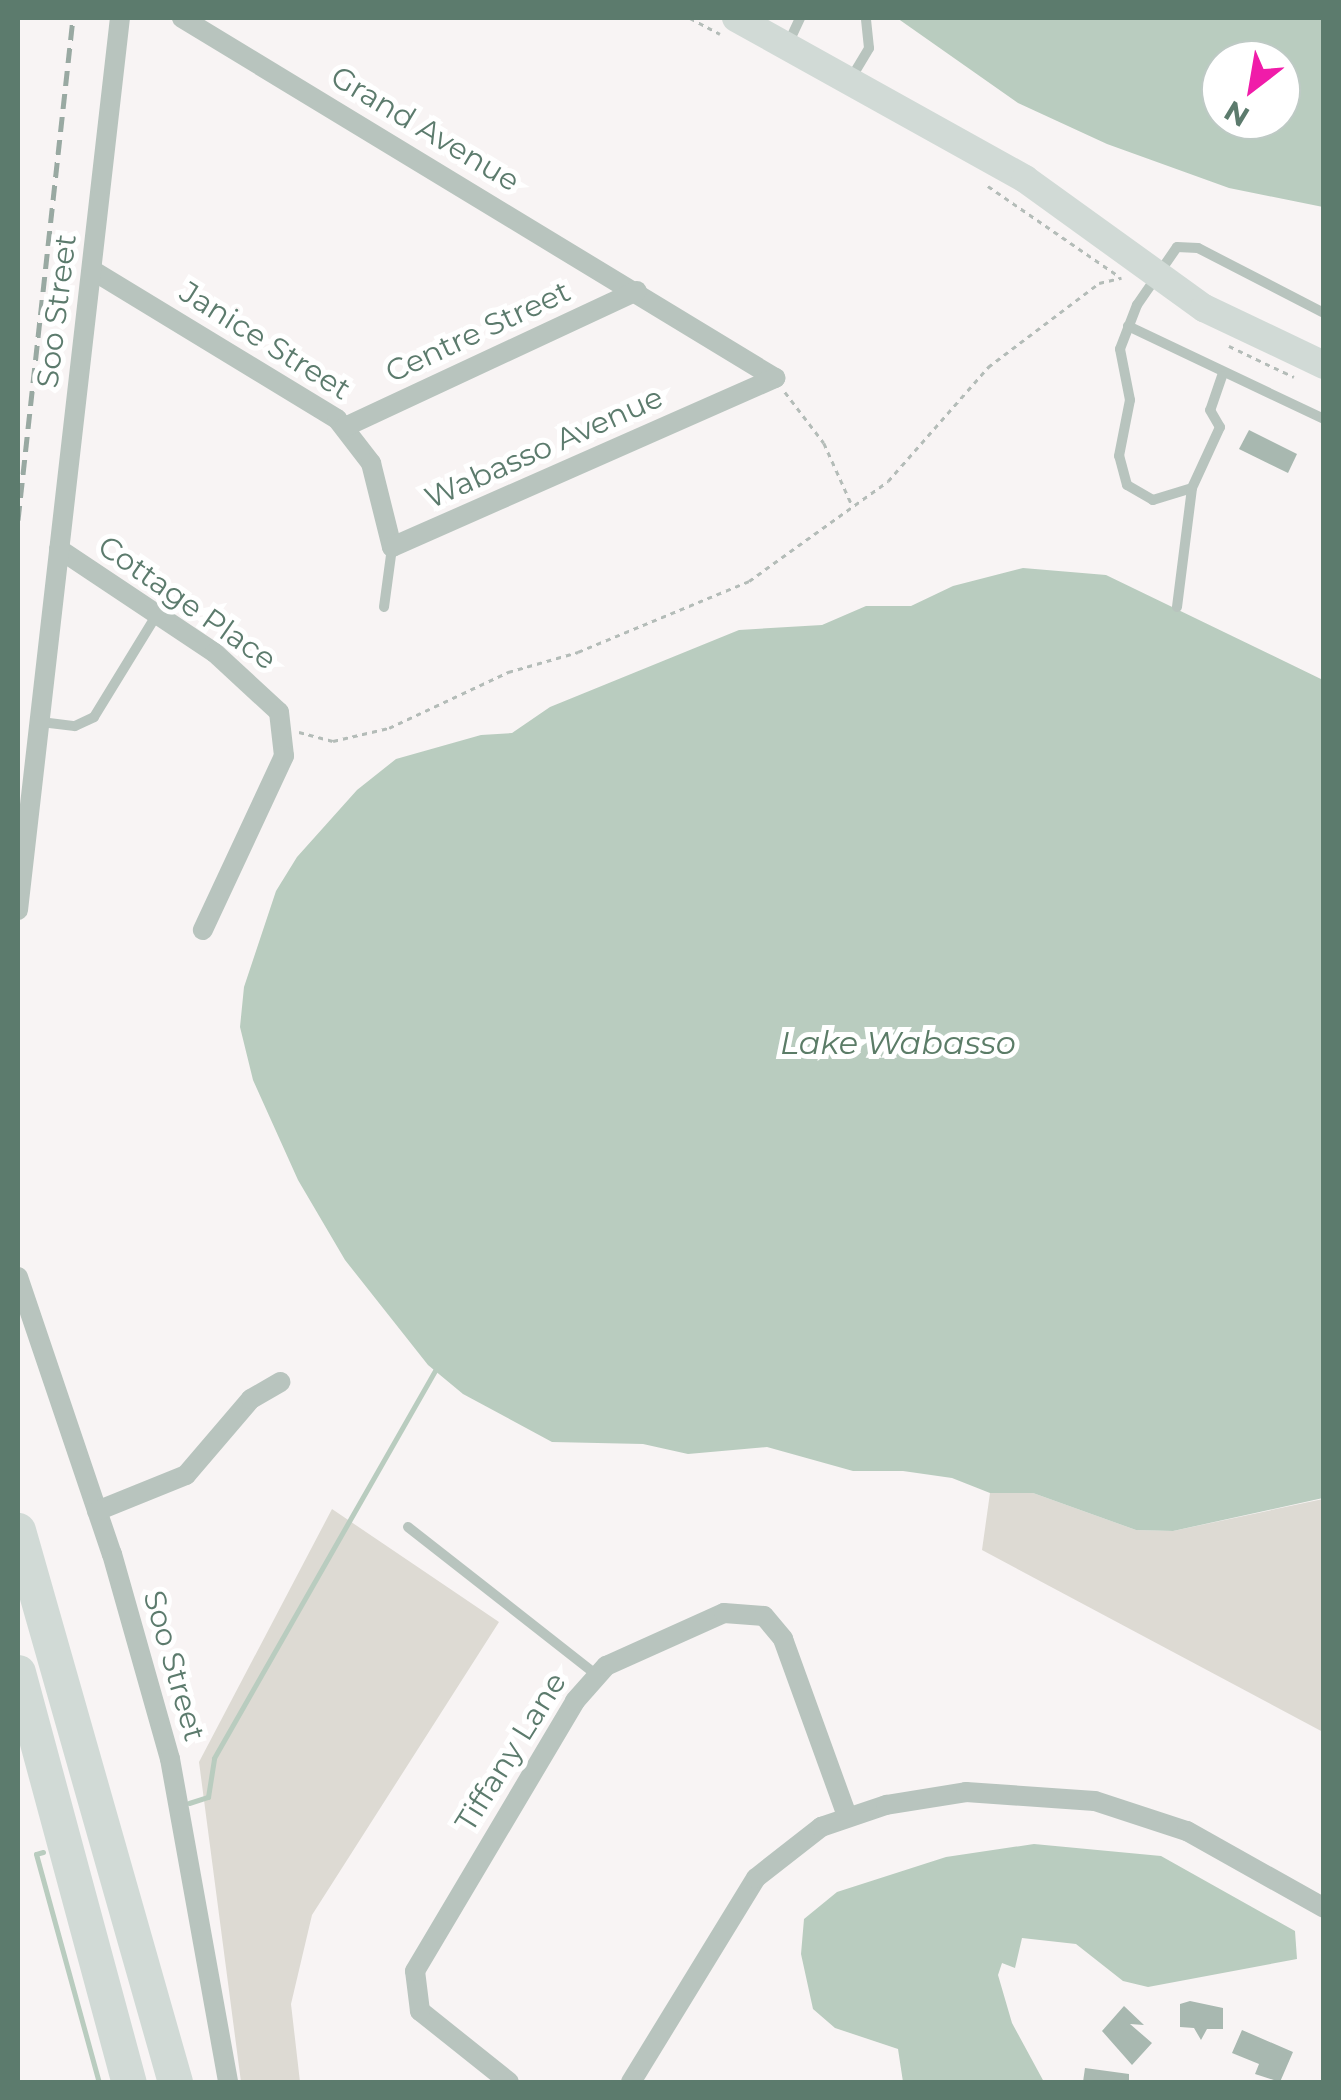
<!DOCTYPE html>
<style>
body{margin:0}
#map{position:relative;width:1341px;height:2100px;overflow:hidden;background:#f8f4f4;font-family:Montserrat,sans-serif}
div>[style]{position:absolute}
.green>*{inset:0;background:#dddad3}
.water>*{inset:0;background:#b9ccbf}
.stream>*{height:5px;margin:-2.5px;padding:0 2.5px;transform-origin:2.5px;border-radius:2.5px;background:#b9ccbf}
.building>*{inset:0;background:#a8b8b0}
.path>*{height:2.5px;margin-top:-1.25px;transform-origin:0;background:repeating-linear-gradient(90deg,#b4bcb8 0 5px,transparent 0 10px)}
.lane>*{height:10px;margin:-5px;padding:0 5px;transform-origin:5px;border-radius:5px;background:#b8c4be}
.street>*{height:20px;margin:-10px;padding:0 10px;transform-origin:10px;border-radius:10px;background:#b8c4be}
.secondary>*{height:28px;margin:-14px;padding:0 14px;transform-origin:14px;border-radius:14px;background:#d1dad6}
.highway>*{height:35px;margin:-17.5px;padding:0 17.5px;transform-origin:17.5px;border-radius:17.5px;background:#d1dad6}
.rail>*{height:5px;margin-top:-2.5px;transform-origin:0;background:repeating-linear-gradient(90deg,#99a9a2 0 15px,transparent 0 23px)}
span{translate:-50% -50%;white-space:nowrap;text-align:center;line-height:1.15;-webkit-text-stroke:10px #fff;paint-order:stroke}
.street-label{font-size:30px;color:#5c7b6d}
.water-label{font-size:32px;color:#5b7c67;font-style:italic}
.frame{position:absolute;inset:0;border:20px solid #5c7b6d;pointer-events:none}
.north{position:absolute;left:1201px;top:40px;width:100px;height:100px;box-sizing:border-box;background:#fff;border:2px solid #becac5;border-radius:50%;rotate:211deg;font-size:28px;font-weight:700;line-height:40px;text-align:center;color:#5c7b6d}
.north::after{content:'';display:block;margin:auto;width:35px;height:45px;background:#f01ca9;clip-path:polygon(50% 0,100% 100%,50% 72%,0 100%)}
</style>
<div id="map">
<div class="green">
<div style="clip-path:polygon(990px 1493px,1033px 1493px,1136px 1530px,1173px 1531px,1323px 1499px,1323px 1732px,982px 1550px)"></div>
<div style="clip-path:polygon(332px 1509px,499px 1622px,312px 1915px,291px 2004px,300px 2082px,241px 2082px,199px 1762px)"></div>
</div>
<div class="water">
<div style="clip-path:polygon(evenodd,897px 18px,1323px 18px,1323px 207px,1229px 188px,1107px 144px,1018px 103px,897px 18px,1221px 60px,1281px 60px,1281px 120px,1221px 120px,1221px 60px)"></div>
<div style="clip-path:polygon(1023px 568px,1106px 575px,1323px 680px,1323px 1498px,1173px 1531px,1136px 1530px,1033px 1493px,990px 1493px,952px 1478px,903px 1471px,853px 1471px,767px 1447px,688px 1454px,643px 1444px,552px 1442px,463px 1394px,428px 1365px,345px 1260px,298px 1180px,253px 1080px,240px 1027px,244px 987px,276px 891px,297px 857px,357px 790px,396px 759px,481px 735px,512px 733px,550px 707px,739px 630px,822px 625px,866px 606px,911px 606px,953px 586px)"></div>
<div style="clip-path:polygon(1034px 1844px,1161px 1856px,1295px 1931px,1297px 1959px,1148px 1987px,1123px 1981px,1076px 1944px,1022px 1938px,1015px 1968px,1002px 1963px,998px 1975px,1012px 2023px,1044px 2082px,903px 2082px,898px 2049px,835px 2028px,813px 2009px,801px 1954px,804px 1919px,837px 1892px,946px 1857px)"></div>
</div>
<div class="stream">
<div style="left:189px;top:1803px;width:20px;rotate:-18deg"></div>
<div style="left:208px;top:1797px;width:39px;rotate:-81deg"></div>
<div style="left:214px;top:1758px;width:451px;rotate:-60.3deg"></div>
<div style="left:43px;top:1852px;width:7px;rotate:164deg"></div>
<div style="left:36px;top:1854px;width:237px;rotate:74.6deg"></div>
</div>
<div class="building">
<div style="clip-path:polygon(1249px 430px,1297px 454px,1288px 473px,1239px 449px)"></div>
<div style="clip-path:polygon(1190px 2001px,1223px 2008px,1223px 2029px,1207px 2029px,1201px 2040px,1194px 2028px,1180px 2027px,1180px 2004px)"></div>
<div style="clip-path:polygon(1124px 2006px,1144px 2025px,1130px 2024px,1152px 2043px,1132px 2065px,1102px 2031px)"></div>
<div style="clip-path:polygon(1242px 2030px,1293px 2052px,1280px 2082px,1255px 2074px,1259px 2064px,1232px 2053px)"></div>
<div style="clip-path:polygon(1085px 2068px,1129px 2074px,1129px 2082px,1083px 2082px)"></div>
</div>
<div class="path">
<div style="left:690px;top:18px;width:34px;rotate:28deg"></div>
<div style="left:988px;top:186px;width:157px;rotate:34.6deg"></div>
<div style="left:1229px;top:346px;width:72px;rotate:25.5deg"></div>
<div style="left:785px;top:392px;width:64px;rotate:52.6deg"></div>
<div style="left:824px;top:443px;width:68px;rotate:65.7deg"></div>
<div style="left:299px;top:732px;width:35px;rotate:15deg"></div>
<div style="left:333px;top:741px;width:57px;rotate:-13.1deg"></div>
<div style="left:389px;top:728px;width:132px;rotate:-25.2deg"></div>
<div style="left:508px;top:672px;width:73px;rotate:-15.9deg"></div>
<div style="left:578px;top:652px;width:185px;rotate:-22.5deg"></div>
<div style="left:749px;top:581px;width:171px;rotate:-35.7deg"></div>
<div style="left:888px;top:481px;width:152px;rotate:-48.7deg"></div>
<div style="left:988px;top:367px;width:139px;rotate:-37.1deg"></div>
<div style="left:1099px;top:283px;width:23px;rotate:-13deg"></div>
</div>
<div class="lane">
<div style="left:788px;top:44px;width:29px;rotate:-65deg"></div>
<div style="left:850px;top:80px;width:37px;rotate:-59deg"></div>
<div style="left:869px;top:48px;width:30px;rotate:-96deg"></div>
<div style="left:1128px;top:326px;width:217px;rotate:25.4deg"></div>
<div style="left:1222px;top:376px;width:36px;rotate:109deg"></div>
<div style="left:1210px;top:410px;width:20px;rotate:60deg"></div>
<div style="left:1220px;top:427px;width:67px;rotate:114.7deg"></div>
<div style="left:1192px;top:488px;width:41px;rotate:162.9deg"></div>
<div style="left:1153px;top:500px;width:30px;rotate:-150deg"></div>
<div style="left:1127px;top:485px;width:30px;rotate:-105deg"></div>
<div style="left:1119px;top:456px;width:57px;rotate:-78.9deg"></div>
<div style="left:1130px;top:400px;width:52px;rotate:-101.1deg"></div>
<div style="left:1120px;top:349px;width:47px;rotate:-68.9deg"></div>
<div style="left:1137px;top:305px;width:70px;rotate:-55.4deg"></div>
<div style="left:1177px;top:247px;width:21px;rotate:3deg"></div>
<div style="left:1198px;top:248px;width:142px;rotate:27.3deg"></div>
<div style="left:384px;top:607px;width:60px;rotate:-82.3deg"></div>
<div style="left:1177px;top:607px;width:120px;rotate:-82.8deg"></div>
<div style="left:41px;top:722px;width:34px;rotate:7deg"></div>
<div style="left:75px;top:726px;width:21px;rotate:-25deg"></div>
<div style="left:94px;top:717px;width:121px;rotate:-58.5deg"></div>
<div style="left:408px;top:1527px;width:240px;rotate:38.1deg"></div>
</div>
<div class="street">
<div style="left:182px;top:18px;width:694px;rotate:31.26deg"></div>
<div style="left:92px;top:270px;width:287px;rotate:31.3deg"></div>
<div style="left:337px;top:419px;width:56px;rotate:52.3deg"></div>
<div style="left:371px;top:463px;width:87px;rotate:76deg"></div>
<div style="left:392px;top:547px;width:419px;rotate:-23.8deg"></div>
<div style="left:345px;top:427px;width:322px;rotate:-25deg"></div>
<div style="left:59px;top:549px;width:187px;rotate:33.7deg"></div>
<div style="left:215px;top:653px;width:87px;rotate:42.7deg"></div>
<div style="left:279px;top:712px;width:44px;rotate:83.5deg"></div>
<div style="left:284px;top:756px;width:192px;rotate:115deg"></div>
<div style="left:18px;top:910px;width:898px;rotate:-83.48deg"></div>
<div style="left:18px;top:1277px;width:293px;rotate:71.3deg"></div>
<div style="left:112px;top:1554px;width:213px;rotate:74.2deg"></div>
<div style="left:170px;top:1759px;width:328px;rotate:79.8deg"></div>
<div style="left:97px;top:1511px;width:96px;rotate:-22deg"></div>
<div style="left:186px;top:1475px;width:100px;rotate:-49.5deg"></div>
<div style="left:251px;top:1399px;width:34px;rotate:-30deg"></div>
<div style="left:509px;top:2082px;width:114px;rotate:-141.4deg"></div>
<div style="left:420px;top:2011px;width:40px;rotate:-97.1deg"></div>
<div style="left:415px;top:1971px;width:314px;rotate:-59.3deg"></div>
<div style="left:575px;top:1701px;width:47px;rotate:-48.5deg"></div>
<div style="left:606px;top:1666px;width:129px;rotate:-24.2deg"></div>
<div style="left:724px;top:1613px;width:40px;rotate:4.3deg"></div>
<div style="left:764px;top:1616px;width:30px;rotate:50deg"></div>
<div style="left:783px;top:1639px;width:188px;rotate:70.1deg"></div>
<div style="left:631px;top:2082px;width:239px;rotate:-58.5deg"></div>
<div style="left:756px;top:1878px;width:83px;rotate:-38.1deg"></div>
<div style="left:821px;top:1827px;width:69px;rotate:-18.7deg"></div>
<div style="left:886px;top:1805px;width:81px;rotate:-9.2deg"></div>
<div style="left:966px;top:1792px;width:129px;rotate:4deg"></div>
<div style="left:1095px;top:1801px;width:97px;rotate:18.1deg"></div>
<div style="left:1187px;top:1831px;width:157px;rotate:29.3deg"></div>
</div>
<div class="secondary">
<div style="left:736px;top:18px;width:331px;rotate:29.1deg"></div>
<div style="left:1025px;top:179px;width:221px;rotate:35.8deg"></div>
<div style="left:1204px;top:308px;width:133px;rotate:25.4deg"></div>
</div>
<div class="highway">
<div style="left:18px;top:1530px;width:574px;rotate:74.12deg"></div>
<div style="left:18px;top:1672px;width:425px;rotate:74.9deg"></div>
</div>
<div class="rail">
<div style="left:18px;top:520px;width:505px;rotate:-83.75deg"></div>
</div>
<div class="street-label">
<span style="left:425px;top:129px;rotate:31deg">Grand Avenue</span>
<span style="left:57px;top:311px;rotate:-83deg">Soo Street</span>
<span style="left:478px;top:332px;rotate:-25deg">Centre Street</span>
<span style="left:265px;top:341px;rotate:32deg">Janice Street</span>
<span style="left:544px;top:448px;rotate:-24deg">Wabasso Avenue</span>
<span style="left:187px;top:603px;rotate:35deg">Cottage Place</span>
<span style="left:174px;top:1666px;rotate:74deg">Soo Street</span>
<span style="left:511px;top:1752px;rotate:-58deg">Tiffany Lane</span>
</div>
<div class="water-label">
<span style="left:898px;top:1043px">Lake Wabasso</span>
</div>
<div class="frame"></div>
<div class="north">N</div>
</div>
